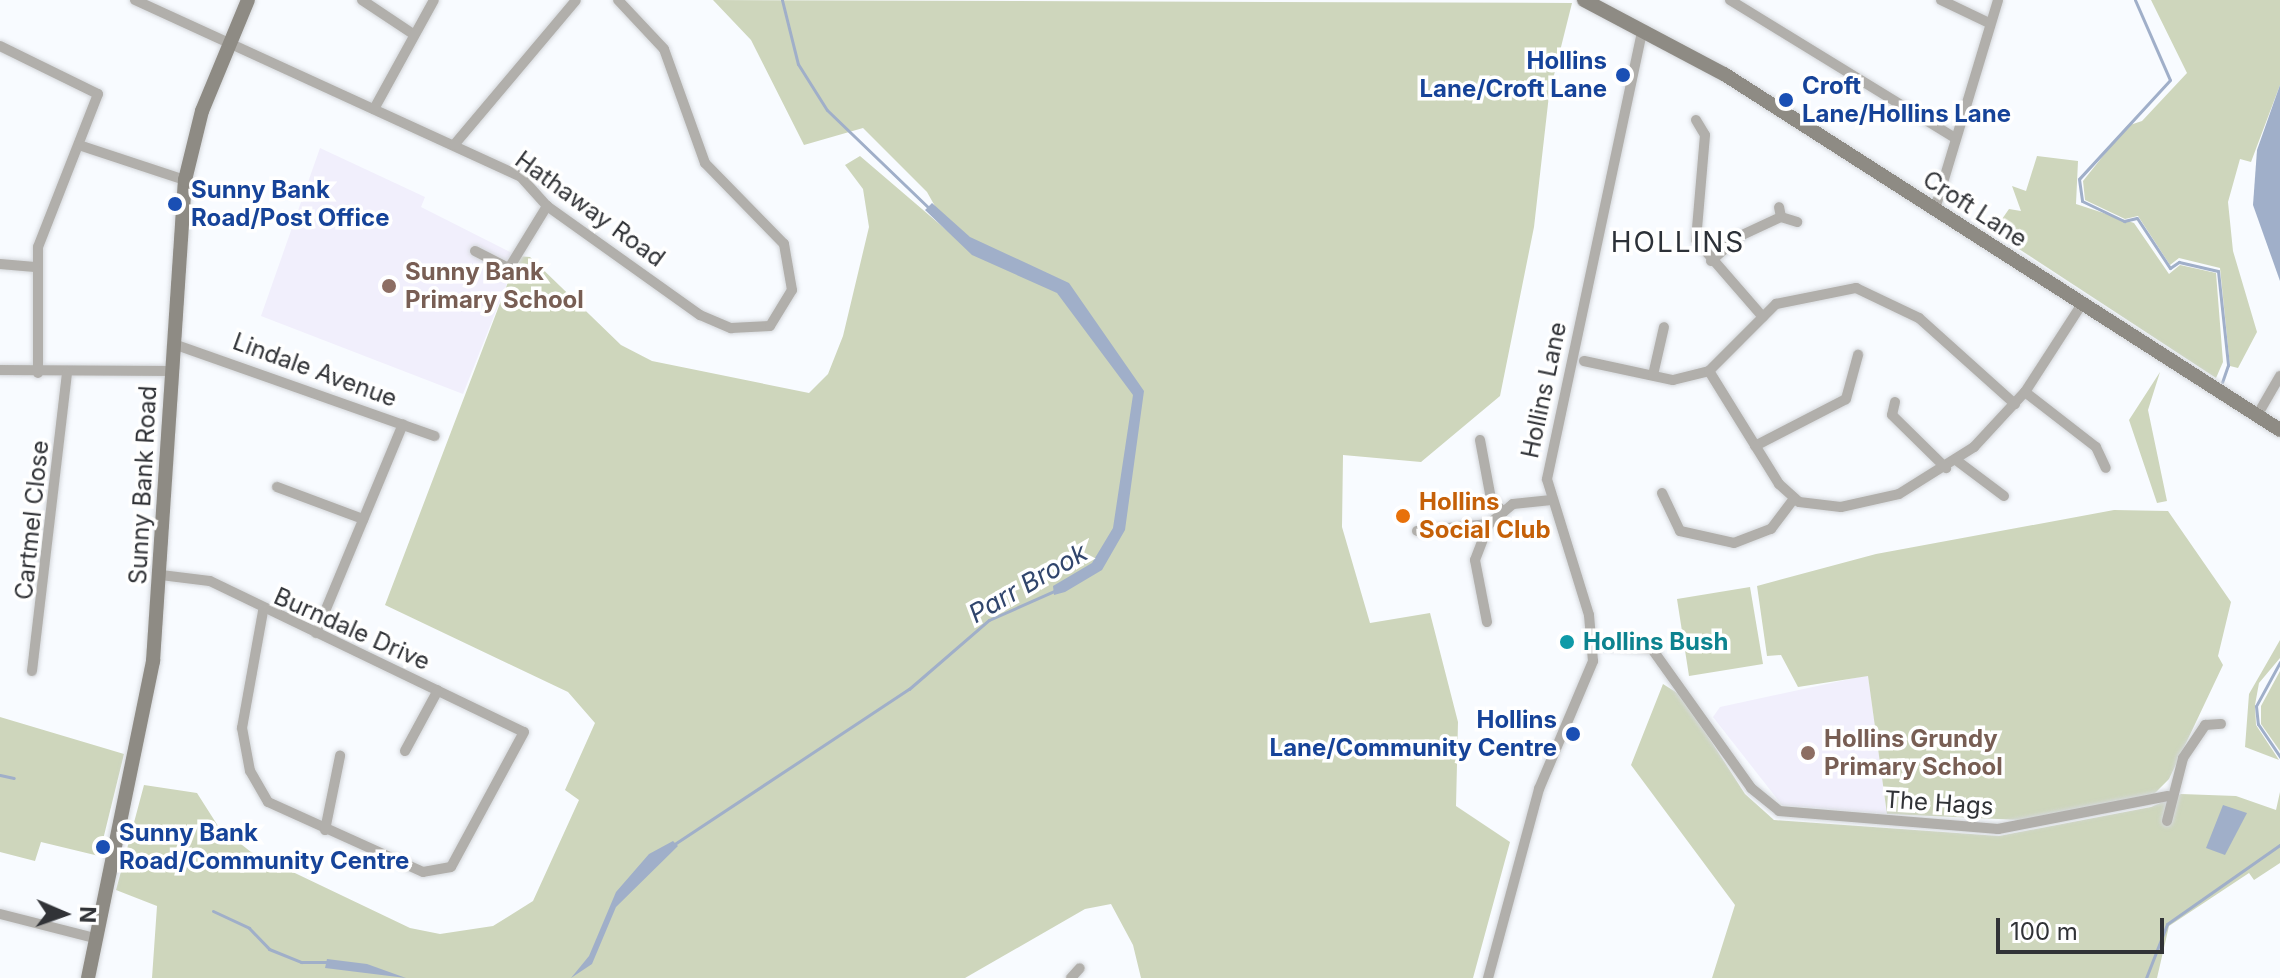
<!DOCTYPE html>
<style>
body{margin:0}
#map{position:relative;width:2280px;height:978px;overflow:hidden;background:#f8fbff;font-family:Inter,sans-serif}
div>[style]{position:absolute}
.education>*{inset:0;background:#f1effc}
.green>*{inset:0;background:#ced6bc}
.water>*{inset:0;background:#a0afc9}
.stream>*{height:3px;margin:-1.5px;padding:0 1.5px;transform-origin:1.5px;border-radius:1.5px;background:#a0afc9}
.roads{filter:drop-shadow(0 0 2px #d4d7db) drop-shadow(0 0 2px #d4d7db)}
.street>*{height:10px;margin:-5px;padding:0 5px;transform-origin:5px;border-radius:5px;background:#b1afab}
.secondary>*{height:14px;margin:-7px;padding:0 7px;transform-origin:7px;border-radius:7px;background:#8e8b84}
.dots>*{width:22px;height:22px;translate:-50% -50%;box-sizing:border-box;border:4px solid #fff;border-radius:50%}
span{translate:-50% -50%;white-space:nowrap;text-align:center;line-height:1.15;-webkit-text-stroke:7px #fff;paint-order:stroke}
.transit-label{font-size:24px;color:#164399;font-weight:700}
.right{translate:-100% -50%;text-align:right}
.left{translate:0 -50%;text-align:left}
.street-label{font-size:24px;color:#313337}
.education-label{font-size:24px;color:#785e54;font-weight:700}
.food-label{font-size:24px;color:#c56008;font-weight:700}
.culture-label{font-size:24px;color:#0d838f;font-weight:700}
.water-label{font-size:26px;color:#30456c;font-style:italic}
.quarter-label{font-size:28px;color:#2c3138;letter-spacing:2px}
.north{position:absolute;left:24px;top:874px;width:80px;height:80px;-webkit-text-stroke:6px #fff;paint-order:stroke;rotate:92deg;font-size:22px;font-weight:700;line-height:32px;text-align:center;color:#313337}
.north::after{content:'';display:block;margin:auto;width:28px;height:36px;background:#313337;clip-path:polygon(50% 0,100% 100%,50% 72%,0 100%)}
.scale{position:absolute;left:1996px;top:918px;width:168px;height:36px;box-sizing:border-box;border:4px solid #313337;border-top:0;padding-left:10px;font-size:24px;line-height:28px;white-space:nowrap;color:#313337;-webkit-text-stroke:6px #fff;paint-order:stroke}
</style>
<div id="map">
<div class="education">
<div style="clip-path:polygon(320px 148px,425px 197px,421px 207px,518px 256px,463px 394px,261px 316px)"></div>
<div style="clip-path:polygon(1868px 675px,1887px 814px,1782px 805px,1713px 717px,1720px 707px)"></div>
</div>
<div class="green">
<div style="clip-path:polygon(713px 0,1572px 3px,1549px 95px,1534px 227px,1500px 396px,1421px 462px,1343px 455px,1342px 527px,1370px 623px,1430px 613px,1458px 722px,1456px 806px,1510px 842px,1473px 978px,1141px 978px,1133px 945px,1111px 904px,1085px 909px,965px 978px,152px 978px,157px 906px,116px 890px,144px 785px,197px 793px,218px 826px,251px 852px,410px 928px,440px 934px,493px 926px,533px 901px,579px 800px,565px 790px,595px 723px,568px 692px,385px 605px,518px 256px,530px 257px,621px 345px,652px 361px,809px 393px,828px 374px,843px 336px,869px 227px,863px 189px,845px 165px,860px 156px,950px 233px,927px 192px,863px 128px,804px 145px,751px 40px)"></div>
<div style="clip-path:polygon(2151px 0,2280px 0,2280px 85px,2251px 162px,2240px 159px,2228px 202px,2233px 251px,2257px 332px,2238px 368px,2230px 366px,2220px 268px,2179px 258px,2170px 265px,2138px 216px,2125px 219px,2085px 200px,2083px 181px,2127px 126px,2142px 121px,2187px 73px)"></div>
<div style="clip-path:polygon(2037px 156px,2078px 161px,2076px 204px,2134px 223px,2169px 274px,2180px 265px,2216px 273px,2223px 362px,2216px 378px,1993px 232px,2009px 209px,2021px 211px,2012px 186px,2026px 191px)"></div>
<div style="clip-path:polygon(2160px 372px,2148px 410px,2167px 501px,2157px 503px,2129px 420px)"></div>
<div style="clip-path:polygon(2114px 510px,2168px 511px,2231px 602px,2218px 656px,2223px 665px,2169px 779px,2154px 794px,2020px 820px,1887px 814px,1868px 676px,1798px 687px,1781px 655px,1767px 656px,1757px 586px,1876px 554px)"></div>
<div style="clip-path:polygon(1750px 587px,1763px 664px,1689px 676px,1677px 599px)"></div>
<div style="clip-path:polygon(2280px 640px,2280px 658px,2259px 683px,2255px 705px,2256px 725px,2279px 760px,2245px 747px,2249px 694px)"></div>
<div style="clip-path:polygon(2280px 671px,2280px 751px,2261px 724px,2261px 706px)"></div>
<div style="clip-path:polygon(1663px 684px,1682px 696px,1745px 794px,1774px 820px,1999px 836px,2151px 807px,2181px 794px,2236px 796px,2276px 810px,2280px 792px,2280px 863px,2254px 880px,2249px 873px,2169px 926px,2157px 978px,1712px 978px,1735px 905px,1631px 765px)"></div>
<div style="clip-path:polygon(0 717px,124px 754px,99px 856px,41px 842px,35px 861px,0 852px)"></div>
</div>
<div class="water">
<div style="clip-path:polygon(2280px 85px,2280px 281px,2253px 205px,2257px 150px)"></div>
<div style="clip-path:polygon(932px 203px,970px 237px,1069px 283px,1144px 391px,1125px 530px,1102px 570px,1065px 592px,1054px 595px,1053px 586px,1092px 563px,1113px 528px,1133px 395px,1057px 293px,972px 255px,925px 210px)"></div>
<div style="clip-path:polygon(2223px 805px,2247px 813px,2225px 855px,2206px 848px)"></div>
<div style="clip-path:polygon(673px 841px,678px 846px,616px 907px,592px 964px,571px 978px,589px 956px,616px 892px,649px 854px)"></div>
<div style="clip-path:polygon(327px 959px,367px 964px,406px 978px,325px 968px)"></div>
</div>
<div class="stream">
<div style="left:782px;top:0;width:66px;rotate:76deg"></div>
<div style="left:798px;top:64px;width:54px;rotate:57.8deg"></div>
<div style="left:827px;top:110px;width:141px;rotate:43.9deg"></div>
<div style="left:2135px;top:0;width:87px;rotate:66.4deg"></div>
<div style="left:2170px;top:80px;width:134px;rotate:132.6deg"></div>
<div style="left:2079px;top:179px;width:22px;rotate:82deg"></div>
<div style="left:2082px;top:201px;width:47px;rotate:25.5deg"></div>
<div style="left:2124px;top:221px;width:13px;rotate:-13deg"></div>
<div style="left:2137px;top:218px;width:60px;rotate:56.6deg"></div>
<div style="left:2170px;top:268px;width:11px;rotate:-34deg"></div>
<div style="left:2179px;top:262px;width:40px;rotate:13deg"></div>
<div style="left:2218px;top:271px;width:95px;rotate:83.9deg"></div>
<div style="left:2228px;top:365px;width:18px;rotate:109deg"></div>
<div style="left:2280px;top:662px;width:50px;rotate:118.6deg"></div>
<div style="left:2256px;top:706px;width:18px;rotate:84deg"></div>
<div style="left:2258px;top:724px;width:40px;rotate:56deg"></div>
<div style="left:0;top:775px;width:14px;rotate:12deg"></div>
<div style="left:673px;top:845px;width:283px;rotate:-33.5deg"></div>
<div style="left:909px;top:689px;width:106px;rotate:-40.8deg"></div>
<div style="left:989px;top:620px;width:71px;rotate:-24deg"></div>
<div style="left:213px;top:911px;width:40px;rotate:25deg"></div>
<div style="left:249px;top:928px;width:29px;rotate:46deg"></div>
<div style="left:269px;top:949px;width:35px;rotate:22deg"></div>
<div style="left:301px;top:962px;width:29px"></div>
<div style="left:2146px;top:978px;width:58px;rotate:-68.7deg"></div>
<div style="left:2167px;top:924px;width:138px;rotate:-35deg"></div>
</div>
<div class="roads">
<div class="street">
<div style="left:135px;top:0;width:423px;rotate:24.6deg"></div>
<div style="left:520px;top:176px;width:40px;rotate:48deg"></div>
<div style="left:547px;top:206px;width:188px;rotate:35.5deg"></div>
<div style="left:700px;top:315px;width:34px;rotate:23deg"></div>
<div style="left:731px;top:328px;width:39px;rotate:-3deg"></div>
<div style="left:770px;top:326px;width:42px;rotate:-58.6deg"></div>
<div style="left:792px;top:290px;width:47px;rotate:-99.9deg"></div>
<div style="left:784px;top:244px;width:113px;rotate:-134.3deg"></div>
<div style="left:705px;top:163px;width:121px;rotate:-109.8deg"></div>
<div style="left:664px;top:49px;width:67px;rotate:-133.2deg"></div>
<div style="left:362px;top:0;width:58px;rotate:33.7deg"></div>
<div style="left:1730px;top:0;width:263px;rotate:31.5deg"></div>
<div style="left:1941px;top:0;width:51px;rotate:25.6deg"></div>
<div style="left:0;top:46px;width:109px;rotate:26.1deg"></div>
<div style="left:98px;top:94px;width:164px;rotate:111.4deg"></div>
<div style="left:38px;top:247px;width:126px;rotate:90deg"></div>
<div style="left:374px;top:109px;width:124px;rotate:-61.2deg"></div>
<div style="left:1696px;top:120px;width:17px;rotate:59deg"></div>
<div style="left:1705px;top:135px;width:105px;rotate:94.9deg"></div>
<div style="left:1696px;top:240px;width:102px;rotate:49deg"></div>
<div style="left:79px;top:145px;width:112px;rotate:18.3deg"></div>
<div style="left:454px;top:145px;width:189px;rotate:-49.9deg"></div>
<div style="left:1935px;top:209px;width:218px;rotate:-73.2deg"></div>
<div style="left:1781px;top:217px;width:17px;rotate:17deg"></div>
<div style="left:475px;top:251px;width:38px;rotate:27deg"></div>
<div style="left:509px;top:268px;width:73px;rotate:-58.5deg"></div>
<div style="left:1711px;top:261px;width:38px;rotate:-41deg"></div>
<div style="left:1740px;top:236px;width:45px;rotate:-24.9deg"></div>
<div style="left:1781px;top:217px;width:10px;rotate:-101deg"></div>
<div style="left:0;top:264px;width:35px;rotate:5deg"></div>
<div style="left:179px;top:346px;width:271px;rotate:19.4deg"></div>
<div style="left:1584px;top:361px;width:91px;rotate:12.1deg"></div>
<div style="left:1673px;top:380px;width:37px;rotate:-14deg"></div>
<div style="left:1709px;top:371px;width:133px;rotate:58.2deg"></div>
<div style="left:1779px;top:484px;width:27px;rotate:42deg"></div>
<div style="left:1799px;top:502px;width:42px;rotate:6.8deg"></div>
<div style="left:1841px;top:507px;width:59px;rotate:-12.6deg"></div>
<div style="left:1899px;top:494px;width:89px;rotate:-32.1deg"></div>
<div style="left:1974px;top:447px;width:75px;rotate:-47.2deg"></div>
<div style="left:2025px;top:392px;width:105px;rotate:-57.1deg"></div>
<div style="left:0;top:370px;width:171px;rotate:0.3deg"></div>
<div style="left:1709px;top:371px;width:95px;rotate:-45deg"></div>
<div style="left:1776px;top:304px;width:82px;rotate:-11.3deg"></div>
<div style="left:1856px;top:288px;width:70px;rotate:25.5deg"></div>
<div style="left:1919px;top:318px;width:129px;rotate:41.9deg"></div>
<div style="left:1653px;top:375px;width:49px;rotate:-77.1deg"></div>
<div style="left:2025px;top:392px;width:90px;rotate:37.8deg"></div>
<div style="left:2096px;top:447px;width:23px;rotate:65deg"></div>
<div style="left:1895px;top:402px;width:13px;rotate:103deg"></div>
<div style="left:1892px;top:415px;width:76px;rotate:44.5deg"></div>
<div style="left:2258px;top:414px;width:44px;rotate:-59.9deg"></div>
<div style="left:1480px;top:440px;width:60px;rotate:79.4deg"></div>
<div style="left:1491px;top:499px;width:18px;rotate:47deg"></div>
<div style="left:1755px;top:446px;width:102px;rotate:-27.3deg"></div>
<div style="left:1846px;top:399px;width:46px;rotate:-74.7deg"></div>
<div style="left:1956px;top:460px;width:60px;rotate:36.9deg"></div>
<div style="left:277px;top:487px;width:92px;rotate:20.4deg"></div>
<div style="left:1662px;top:493px;width:42px;rotate:64.7deg"></div>
<div style="left:1680px;top:531px;width:55px;rotate:12.5deg"></div>
<div style="left:1734px;top:543px;width:40px;rotate:-21deg"></div>
<div style="left:1771px;top:529px;width:38px;rotate:-53deg"></div>
<div style="left:1417px;top:531px;width:72px;rotate:-5.6deg"></div>
<div style="left:1489px;top:524px;width:31px;rotate:-40deg"></div>
<div style="left:1513px;top:504px;width:36px;rotate:-6deg"></div>
<div style="left:161px;top:575px;width:49px;rotate:7deg"></div>
<div style="left:210px;top:581px;width:348px;rotate:25.7deg"></div>
<div style="left:524px;top:732px;width:153px;rotate:118.4deg"></div>
<div style="left:451px;top:867px;width:28px;rotate:170deg"></div>
<div style="left:423px;top:872px;width:170px;rotate:-155.7deg"></div>
<div style="left:268px;top:802px;width:36px;rotate:-120deg"></div>
<div style="left:250px;top:771px;width:44px;rotate:-100.5deg"></div>
<div style="left:242px;top:728px;width:119px;rotate:-79.8deg"></div>
<div style="left:1487px;top:622px;width:63px;rotate:-101deg"></div>
<div style="left:1475px;top:560px;width:39px;rotate:-69deg"></div>
<div style="left:316px;top:633px;width:226px;rotate:-67.4deg"></div>
<div style="left:1592px;top:644px;width:60px;rotate:4.8deg"></div>
<div style="left:1652px;top:649px;width:171px;rotate:54.5deg"></div>
<div style="left:1751px;top:788px;width:36px;rotate:39deg"></div>
<div style="left:1779px;top:811px;width:220px;rotate:4.7deg"></div>
<div style="left:1998px;top:829px;width:173px;rotate:-11deg"></div>
<div style="left:32px;top:671px;width:301px;rotate:-83.3deg"></div>
<div style="left:405px;top:751px;width:69px;rotate:-61.6deg"></div>
<div style="left:2167px;top:821px;width:65px;rotate:-75.7deg"></div>
<div style="left:2183px;top:758px;width:40px;rotate:-56deg"></div>
<div style="left:2205px;top:725px;width:16px;rotate:-4deg"></div>
<div style="left:325px;top:830px;width:76px;rotate:-78.5deg"></div>
<div style="left:0;top:914px;width:97px;rotate:14.3deg"></div>
<div style="left:1071px;top:978px;width:13px;rotate:-48deg"></div>
<div style="left:1488px;top:978px;width:196px;rotate:-74.9deg"></div>
<div style="left:1539px;top:789px;width:139px;rotate:-67.1deg"></div>
<div style="left:1593px;top:661px;width:46px;rotate:-95deg"></div>
<div style="left:1589px;top:615px;width:142px;rotate:-107.2deg"></div>
<div style="left:1547px;top:479px;width:458px;rotate:-78deg"></div>
</div>
<div class="secondary">
<div style="left:1584px;top:0;width:158px;rotate:27.9deg"></div>
<div style="left:1724px;top:74px;width:660px;rotate:32.63deg"></div>
<div style="left:88px;top:978px;width:324px;rotate:-78.4deg"></div>
<div style="left:153px;top:661px;width:482px;rotate:-86.2deg"></div>
<div style="left:185px;top:180px;width:71px;rotate:-76.2deg"></div>
<div style="left:202px;top:111px;width:120px;rotate:-67.5deg"></div>
</div>
</div>
<div class="dots">
<div style="left:1623px;top:75px;background:#1a4fb4"></div>
<div style="left:1786px;top:100px;background:#1a4fb4"></div>
<div style="left:175px;top:204px;background:#1a4fb4"></div>
<div style="left:389px;top:286px;background:#8d6e63"></div>
<div style="left:1403px;top:516px;background:#e8710a"></div>
<div style="left:1567px;top:642px;background:#0f9aa8"></div>
<div style="left:1573px;top:734px;background:#1a4fb4"></div>
<div style="left:1808px;top:753px;background:#8d6e63"></div>
<div style="left:103px;top:847px;background:#1a4fb4"></div>
</div>
<div class="transit-label">
<span class="right" style="left:1607px;top:75px">Hollins<br>Lane/Croft Lane</span>
<span class="left" style="left:1802px;top:100px">Croft<br>Lane/Hollins Lane</span>
<span class="left" style="left:191px;top:204px">Sunny Bank<br>Road/Post Office</span>
<span class="right" style="left:1557px;top:734px">Hollins<br>Lane/Community Centre</span>
<span class="left" style="left:119px;top:847px">Sunny Bank<br>Road/Community Centre</span>
</div>
<div class="street-label">
<span style="left:590px;top:209px;rotate:36deg">Hathaway Road</span>
<span style="left:1975px;top:209px;rotate:33deg">Croft Lane</span>
<span style="left:315px;top:370px;rotate:20deg">Lindale Avenue</span>
<span style="left:1544px;top:390px;rotate:-78deg">Hollins Lane</span>
<span style="left:143px;top:485px;rotate:-87deg">Sunny Bank Road</span>
<span style="left:32px;top:520px;rotate:-84deg">Cartmel Close</span>
<span style="left:352px;top:629px;rotate:24deg">Burndale Drive</span>
<span style="left:1939px;top:803px;rotate:4deg">The Hags</span>
</div>
<div class="education-label">
<span class="left" style="left:405px;top:286px">Sunny Bank<br>Primary School</span>
<span class="left" style="left:1824px;top:753px">Hollins Grundy<br>Primary School</span>
</div>
<div class="food-label">
<span class="left" style="left:1419px;top:516px">Hollins<br>Social Club</span>
</div>
<div class="culture-label">
<span class="left" style="left:1583px;top:642px">Hollins Bush</span>
</div>
<div class="water-label">
<span style="left:1028px;top:583px;rotate:-30deg">Parr Brook</span>
</div>
<div class="quarter-label">
<span style="left:1678px;top:242px">HOLLINS</span>
</div>
<div class="north">N</div>
<div class="scale">100 m</div>
</div>
